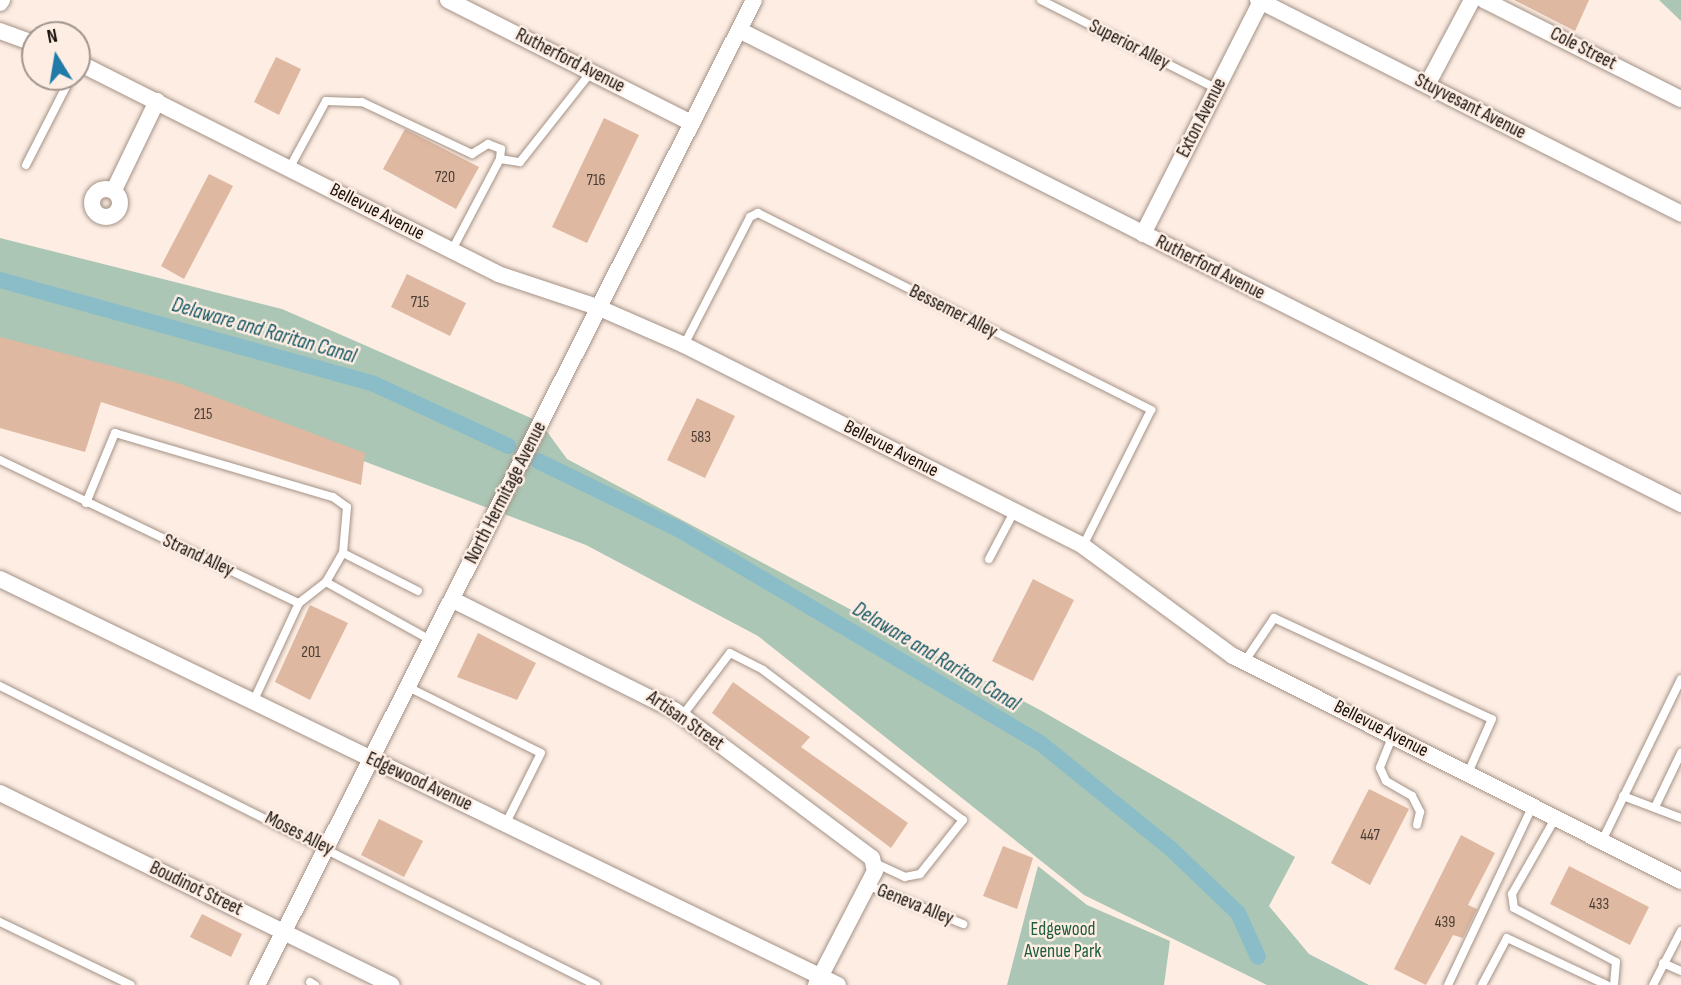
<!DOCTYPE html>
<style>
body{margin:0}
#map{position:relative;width:1681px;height:985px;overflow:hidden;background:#fdede3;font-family:"Sofia Sans Condensed",sans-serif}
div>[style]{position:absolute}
.green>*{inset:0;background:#abc6b5}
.canal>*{height:16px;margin:-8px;padding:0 8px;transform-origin:8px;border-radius:8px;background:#8bbdc8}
.building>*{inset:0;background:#deb8a1}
.roads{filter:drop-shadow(0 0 2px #a49286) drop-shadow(0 0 2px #a49286)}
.lane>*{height:8px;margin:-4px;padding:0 4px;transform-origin:4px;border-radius:4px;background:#fff}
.street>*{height:16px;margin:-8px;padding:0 8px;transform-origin:8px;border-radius:8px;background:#fff}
.street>.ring{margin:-8px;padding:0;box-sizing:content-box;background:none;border:16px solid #fff;border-radius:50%}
span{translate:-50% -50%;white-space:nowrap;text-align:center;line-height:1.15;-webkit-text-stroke:5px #fdede3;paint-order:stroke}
.number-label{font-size:16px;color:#4a3c32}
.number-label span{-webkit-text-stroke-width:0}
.street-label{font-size:19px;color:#18120d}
.park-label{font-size:19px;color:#1e5d3c}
.water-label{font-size:21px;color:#125663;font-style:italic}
.north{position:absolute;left:21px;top:21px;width:70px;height:70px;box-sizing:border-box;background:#fdede3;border:2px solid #a1958d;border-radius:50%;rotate:349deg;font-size:19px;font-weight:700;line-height:28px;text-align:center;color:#18120d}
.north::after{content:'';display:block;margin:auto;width:24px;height:32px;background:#207ba9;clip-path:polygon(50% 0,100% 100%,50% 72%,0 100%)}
</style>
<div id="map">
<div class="green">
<div style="clip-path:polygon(1659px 0,1681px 0,1681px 21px)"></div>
<div style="clip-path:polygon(0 238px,282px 309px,540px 422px,567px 459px,1040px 710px,1295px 857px,1269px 906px,1309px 954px,1369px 985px,1267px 985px,1084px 895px,758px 636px,586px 545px,196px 398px,0 342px)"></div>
<div style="clip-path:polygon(1038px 866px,1087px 905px,1170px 941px,1164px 985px,1007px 985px)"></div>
</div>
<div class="canal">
<div style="left:0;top:280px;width:388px;rotate:15.5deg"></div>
<div style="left:374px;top:384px;width:148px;rotate:24.8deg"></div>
<div style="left:538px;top:461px;width:158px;rotate:25.9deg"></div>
<div style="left:680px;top:530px;width:417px;rotate:30.6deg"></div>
<div style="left:1039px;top:742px;width:169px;rotate:39deg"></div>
<div style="left:1170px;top:848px;width:94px;rotate:43.7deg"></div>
<div style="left:1238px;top:913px;width:48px;rotate:65.6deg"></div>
</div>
<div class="building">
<div style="clip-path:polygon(1514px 0,1589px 0,1575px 31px)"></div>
<div style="clip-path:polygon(276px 57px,301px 69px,279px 115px,254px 102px)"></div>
<div style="clip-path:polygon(604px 118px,639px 135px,587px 243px,552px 227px)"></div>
<div style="clip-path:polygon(405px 129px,479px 167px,456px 209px,383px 169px)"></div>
<div style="clip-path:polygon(209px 174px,233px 186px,184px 279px,161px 266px)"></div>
<div style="clip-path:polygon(407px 274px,466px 303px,450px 336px,391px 307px)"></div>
<div style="clip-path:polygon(0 337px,178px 383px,365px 453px,361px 485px,101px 402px,85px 452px,0 428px)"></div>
<div style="clip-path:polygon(697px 398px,735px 416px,705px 478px,667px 460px)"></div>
<div style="clip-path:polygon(1033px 579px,1074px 600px,1033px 681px,992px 661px)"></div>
<div style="clip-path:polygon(310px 605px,348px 623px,310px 700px,275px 682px)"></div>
<div style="clip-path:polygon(478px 633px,536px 663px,517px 700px,457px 677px)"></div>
<div style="clip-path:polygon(733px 682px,810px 737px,801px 747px,908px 823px,891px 848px,712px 713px)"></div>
<div style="clip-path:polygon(1369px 789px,1409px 809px,1370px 885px,1331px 863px)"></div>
<div style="clip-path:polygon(379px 819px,423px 841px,404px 877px,361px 855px)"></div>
<div style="clip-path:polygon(1461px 835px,1495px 853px,1468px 905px,1477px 909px,1463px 938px,1453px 935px,1426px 985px,1394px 969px)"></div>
<div style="clip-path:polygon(1003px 846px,1033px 858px,1017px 909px,983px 896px)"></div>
<div style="clip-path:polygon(1569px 866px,1649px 907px,1630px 945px,1550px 904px)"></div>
<div style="clip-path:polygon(202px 914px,242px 934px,231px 957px,190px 937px)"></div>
</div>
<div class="roads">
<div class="lane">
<div style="left:1041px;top:0;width:197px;rotate:26.8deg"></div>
<div style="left:26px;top:165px;width:99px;rotate:-62.9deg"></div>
<div style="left:290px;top:167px;width:75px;rotate:-61.4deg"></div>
<div style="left:326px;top:101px;width:36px;rotate:2deg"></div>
<div style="left:362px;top:102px;width:122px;rotate:25.3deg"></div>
<div style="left:472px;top:154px;width:19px;rotate:-32deg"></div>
<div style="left:488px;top:144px;width:14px;rotate:21deg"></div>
<div style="left:501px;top:149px;width:10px;rotate:96deg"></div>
<div style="left:500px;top:159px;width:20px;rotate:9deg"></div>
<div style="left:520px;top:162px;width:115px;rotate:-51.7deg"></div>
<div style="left:452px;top:250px;width:103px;rotate:-62.2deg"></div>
<div style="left:684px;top:345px;width:144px;rotate:-62.7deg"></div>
<div style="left:750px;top:217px;width:9px;rotate:-27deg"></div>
<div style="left:758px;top:213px;width:440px;rotate:26.6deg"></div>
<div style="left:1151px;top:410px;width:152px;rotate:116.6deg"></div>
<div style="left:0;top:460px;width:331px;rotate:25.6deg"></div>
<div style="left:299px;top:603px;width:109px;rotate:114.9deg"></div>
<div style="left:86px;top:503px;width:76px;rotate:-67.5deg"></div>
<div style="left:115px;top:433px;width:227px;rotate:16.4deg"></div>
<div style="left:333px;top:497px;width:17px;rotate:36deg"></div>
<div style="left:347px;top:507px;width:46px;rotate:95deg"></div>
<div style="left:343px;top:553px;width:84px;rotate:26.9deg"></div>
<div style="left:989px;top:559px;width:53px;rotate:-62deg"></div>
<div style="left:326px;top:582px;width:121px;rotate:29.1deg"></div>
<div style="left:299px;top:603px;width:34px;rotate:-38deg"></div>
<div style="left:326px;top:582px;width:34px;rotate:-60deg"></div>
<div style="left:1245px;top:661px;width:52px;rotate:-56deg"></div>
<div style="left:1274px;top:618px;width:240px;rotate:24.9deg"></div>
<div style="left:1492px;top:719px;width:59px;rotate:114deg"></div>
<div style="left:0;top:686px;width:667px;rotate:26.64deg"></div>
<div style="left:408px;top:687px;width:148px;rotate:26.4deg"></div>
<div style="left:541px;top:753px;width:78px;rotate:116.6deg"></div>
<div style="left:682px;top:716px;width:79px;rotate:-52.7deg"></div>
<div style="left:730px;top:653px;width:37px;rotate:27deg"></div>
<div style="left:763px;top:670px;width:250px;rotate:36.9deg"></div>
<div style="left:963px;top:820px;width:69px;rotate:128.5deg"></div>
<div style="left:920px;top:874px;width:15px;rotate:169deg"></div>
<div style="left:905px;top:877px;width:33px;rotate:-155deg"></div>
<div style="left:1393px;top:735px;width:35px;rotate:112deg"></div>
<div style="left:1380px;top:768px;width:14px;rotate:65deg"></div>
<div style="left:1386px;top:781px;width:30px;rotate:30deg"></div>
<div style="left:1412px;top:796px;width:18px;rotate:63deg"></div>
<div style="left:1420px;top:812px;width:13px;rotate:103deg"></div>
<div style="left:1623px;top:796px;width:62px;rotate:20.8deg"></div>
<div style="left:1656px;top:805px;width:58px;rotate:-64.3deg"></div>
<div style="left:1556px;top:817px;width:89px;rotate:119.7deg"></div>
<div style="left:1512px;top:894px;width:14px;rotate:82deg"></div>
<div style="left:1514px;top:908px;width:115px;rotate:27.9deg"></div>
<div style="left:1616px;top:962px;width:23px;rotate:95deg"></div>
<div style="left:1602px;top:841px;width:180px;rotate:-64deg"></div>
<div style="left:867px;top:885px;width:104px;rotate:22.1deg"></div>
<div style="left:0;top:922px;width:145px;rotate:25.7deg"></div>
<div style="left:1663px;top:963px;width:20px;rotate:24deg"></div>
<div style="left:310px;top:982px;width:6px;rotate:31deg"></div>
<div style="left:1448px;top:985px;width:199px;rotate:-64.7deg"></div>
<div style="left:1482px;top:985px;width:53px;rotate:-62deg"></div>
<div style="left:1507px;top:938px;width:110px;rotate:25.2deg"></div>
<div style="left:1653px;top:985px;width:61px;rotate:-62.6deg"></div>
</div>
<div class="street">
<div style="left:448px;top:0;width:273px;rotate:26.8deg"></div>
<div style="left:1258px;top:0;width:474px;rotate:26.8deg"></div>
<div style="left:1484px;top:0;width:220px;rotate:26.7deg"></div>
<div style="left:0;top:3px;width:4px;rotate:-56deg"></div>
<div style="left:739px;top:30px;width:1055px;rotate:26.71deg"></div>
<div style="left:0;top:31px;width:37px;rotate:20deg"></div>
<div style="left:77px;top:62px;width:471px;rotate:26.7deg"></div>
<div style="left:498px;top:274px;width:104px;rotate:18.4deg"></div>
<div style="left:597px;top:307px;width:95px;rotate:23.6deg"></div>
<div style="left:684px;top:345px;width:447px;rotate:26.7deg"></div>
<div style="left:1083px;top:546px;width:186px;rotate:36.3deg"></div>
<div style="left:1233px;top:656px;width:501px;rotate:26.67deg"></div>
<div style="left:1427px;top:85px;width:96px;rotate:-62.1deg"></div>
<div class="ring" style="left:92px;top:189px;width:12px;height:12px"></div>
<div style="left:114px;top:190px;width:99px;rotate:-64.2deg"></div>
<div style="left:1143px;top:234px;width:261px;rotate:-63.1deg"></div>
<div style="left:0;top:579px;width:931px;rotate:25.85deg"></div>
<div style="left:453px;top:600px;width:247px;rotate:26.5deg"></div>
<div style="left:674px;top:710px;width:247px;rotate:36.8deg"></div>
<div style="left:872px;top:858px;width:13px;rotate:77deg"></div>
<div style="left:875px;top:871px;width:128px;rotate:117.4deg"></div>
<div style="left:0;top:793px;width:436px;rotate:26.1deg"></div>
<div style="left:257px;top:985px;width:1103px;rotate:-63.23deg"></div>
</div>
</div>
<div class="number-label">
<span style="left:445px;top:178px">720</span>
<span style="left:596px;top:181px">716</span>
<span style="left:420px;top:303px">715</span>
<span style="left:203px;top:415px">215</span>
<span style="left:701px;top:438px">583</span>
<span style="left:311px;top:653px">201</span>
<span style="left:1370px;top:836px">447</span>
<span style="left:1599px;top:905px">433</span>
<span style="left:1445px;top:923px">439</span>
</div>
<div class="street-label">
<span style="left:1129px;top:45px;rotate:27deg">Superior Alley</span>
<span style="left:1583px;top:49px;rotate:27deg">Cole Street</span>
<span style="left:570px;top:61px;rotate:27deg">Rutherford Avenue</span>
<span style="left:1470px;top:107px;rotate:27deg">Stuyvesant Avenue</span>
<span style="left:1202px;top:118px;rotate:-63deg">Exton Avenue</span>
<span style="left:377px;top:212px;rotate:27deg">Bellevue Avenue</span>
<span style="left:1210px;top:268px;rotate:27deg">Rutherford Avenue</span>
<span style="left:953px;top:312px;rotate:27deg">Bessemer Alley</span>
<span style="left:891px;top:449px;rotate:27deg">Bellevue Avenue</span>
<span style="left:506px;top:493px;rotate:-63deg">North Hermitage Avenue</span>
<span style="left:198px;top:556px;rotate:25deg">Strand Alley</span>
<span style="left:685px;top:721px;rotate:35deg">Artisan Street</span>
<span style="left:1381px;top:729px;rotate:27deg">Bellevue Avenue</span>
<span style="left:419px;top:782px;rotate:25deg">Edgewood Avenue</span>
<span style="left:299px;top:834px;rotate:27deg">Moses Alley</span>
<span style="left:196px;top:889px;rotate:26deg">Boudinot Street</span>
<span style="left:915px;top:905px;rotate:22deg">Geneva Alley</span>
</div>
<div class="park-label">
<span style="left:1063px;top:941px">Edgewood<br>Avenue Park</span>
</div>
<div class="water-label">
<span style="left:264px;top:331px;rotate:16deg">Delaware and Raritan Canal</span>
<span style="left:936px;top:657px;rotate:31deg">Delaware and Raritan Canal</span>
</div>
<div class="north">N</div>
</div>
